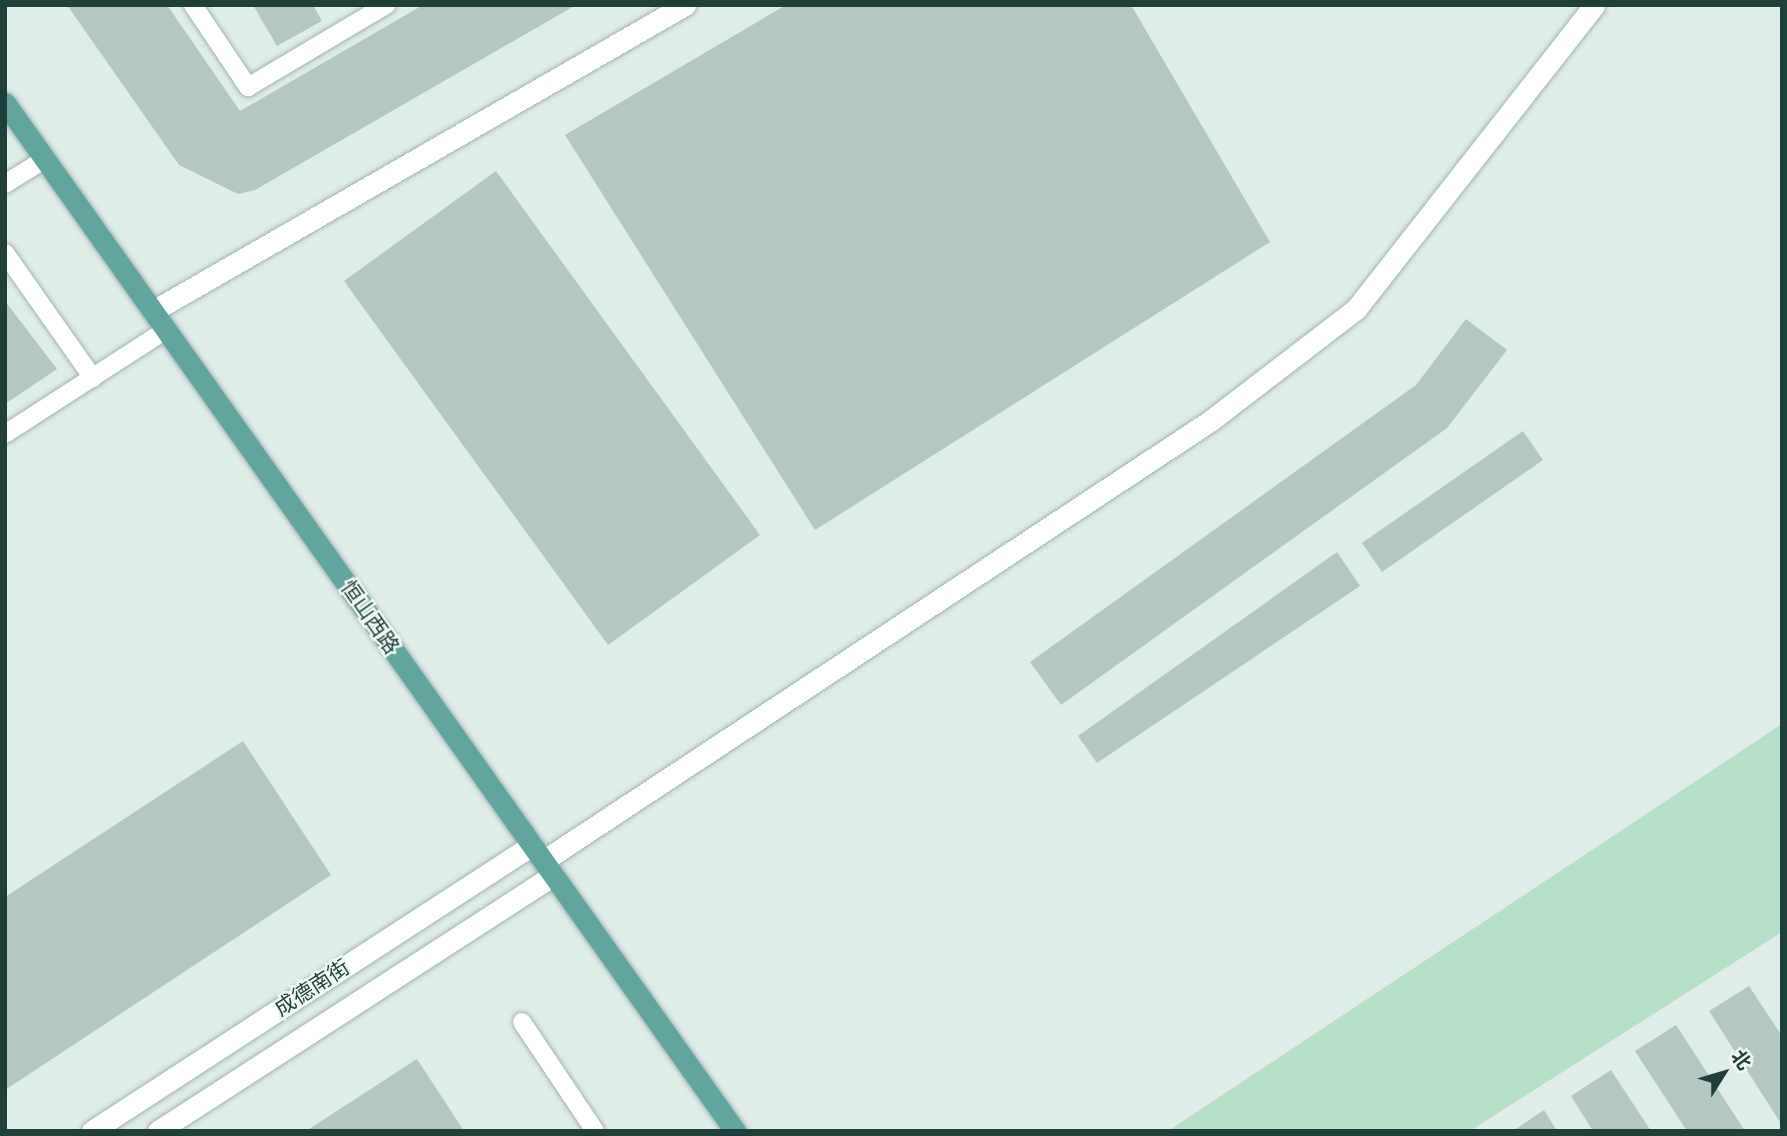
<!DOCTYPE html>
<meta charset="utf-8">
<style>
body{margin:0}
#map{position:relative;width:1787px;height:1136px;overflow:hidden;background:#e0ece9;font-family:"Nunito Sans","Noto Sans SC",sans-serif}
div>[style]{position:absolute}
.green>*{inset:0;background:#b6e0c8}
.building>*{inset:0;background:#b5c7c2}
.roads{filter:drop-shadow(0 0 2px #a2b5b1) drop-shadow(0 0 2px #a2b5b1)}
.service>*{height:18px;margin:-9px;padding:0 9px;transform-origin:9px;border-radius:9px;background:#fff}
.minor>*{height:21px;margin:-10.5px;padding:0 10.5px;transform-origin:10.5px;border-radius:10.5px;background:#fff}
.tertiary>*{height:21px;margin:-10.5px;padding:0 10.5px;transform-origin:10.5px;border-radius:10.5px;background:#fff}
.secondary>*{height:21px;margin:-10.5px;padding:0 10.5px;transform-origin:10.5px;border-radius:10.5px;background:#fff}
.primary>*{height:21px;margin:-10.5px;padding:0 10.5px;transform-origin:10.5px;border-radius:10.5px;background:#60a69f}
span{translate:-50% -50%;white-space:nowrap;text-align:center;line-height:1.15;-webkit-text-stroke:5px #f1f9f6;paint-order:stroke}
.street-label{font-size:21px;color:#1f3f3b}
.frame{position:absolute;inset:0;border:7px solid #1f3f3b;pointer-events:none}
.north{position:absolute;left:1689px;top:1038px;width:70px;height:70px;-webkit-text-stroke:5px #f1f9f6;paint-order:stroke;rotate:53deg;font-size:19px;font-weight:700;line-height:28px;text-align:center;color:#1f3f3b}
.north::after{content:'';display:block;margin:auto;width:24px;height:32px;background:#1f3f3b;clip-path:polygon(50% 0,100% 100%,50% 72%,0 100%)}
</style>
<div id="map">
<div class="green">
<div style="clip-path:polygon(1782px 724px,1782px 932px,1470px 1131px,1168px 1131px)"></div>
</div>
<div class="building">
<div style="clip-path:polygon(67px 5px,167px 5px,240px 111px,423px 5px,576px 5px,255px 190px,238px 194px,179px 165px)"></div>
<div style="clip-path:polygon(253px 5px,313px 5px,322px 21px,277px 46px)"></div>
<div style="clip-path:polygon(786px 5px,1131px 5px,1270px 242px,815px 530px,565px 135px)"></div>
<div style="clip-path:polygon(496px 171px,760px 535px,608px 645px,344px 281px)"></div>
<div style="clip-path:polygon(5px 301px,57px 369px,5px 404px)"></div>
<div style="clip-path:polygon(1466px 319px,1507px 350px,1447px 428px,1061px 705px,1030px 662px,1416px 385px)"></div>
<div style="clip-path:polygon(1523px 431px,1543px 460px,1382px 572px,1362px 543px)"></div>
<div style="clip-path:polygon(1337px 552px,1360px 586px,1097px 763px,1078px 736px)"></div>
<div style="clip-path:polygon(243px 741px,331px 875px,5px 1090px,5px 897px)"></div>
<div style="clip-path:polygon(1749px 986px,1782px 1036px,1782px 1125px,1709px 1011px)"></div>
<div style="clip-path:polygon(1676px 1025px,1745px 1131px,1687px 1131px,1635px 1051px)"></div>
<div style="clip-path:polygon(417px 1059px,464px 1131px,306px 1131px)"></div>
<div style="clip-path:polygon(1611px 1070px,1651px 1131px,1593px 1131px,1571px 1096px)"></div>
<div style="clip-path:polygon(1544px 1110px,1557px 1131px,1513px 1131px)"></div>
</div>
<div class="roads">
<div class="service">
<div style="left:193px;top:5px;width:99px;rotate:56.1deg"></div>
<div style="left:248px;top:87px;width:161px;rotate:-30.7deg"></div>
<div style="left:5px;top:184px;width:47px;rotate:-32deg"></div>
<div style="left:5px;top:253px;width:153px;rotate:54.9deg"></div>
<div style="left:5px;top:434px;width:192px;rotate:-32.9deg"></div>
<div style="left:522px;top:1022px;width:131px;rotate:56.2deg"></div>
</div>
<div class="minor">
<div style="left:543px;top:861px;width:799px;rotate:-33.41deg"></div>
<div style="left:1210px;top:421px;width:184px;rotate:-37.5deg"></div>
<div style="left:1356px;top:309px;width:386px;rotate:-51.9deg"></div>
</div>
<div class="tertiary">
<div style="left:153px;top:311px;width:614px;rotate:-29.91deg"></div>
</div>
<div class="secondary">
<div style="left:92px;top:1131px;width:525px;rotate:-33.02deg"></div>
<div style="left:158px;top:1131px;width:471px;rotate:-32.9deg"></div>
</div>
<div class="primary">
<div style="left:5px;top:103px;width:1261px;rotate:54.62deg"></div>
</div>
</div>
<div class="street-label">
<span style="left:370px;top:617px;rotate:55deg">恒山西路</span>
<span style="left:312px;top:988px;rotate:-33deg">成德南街</span>
</div>
<div class="frame"></div>
<div class="north">北</div>
</div>
